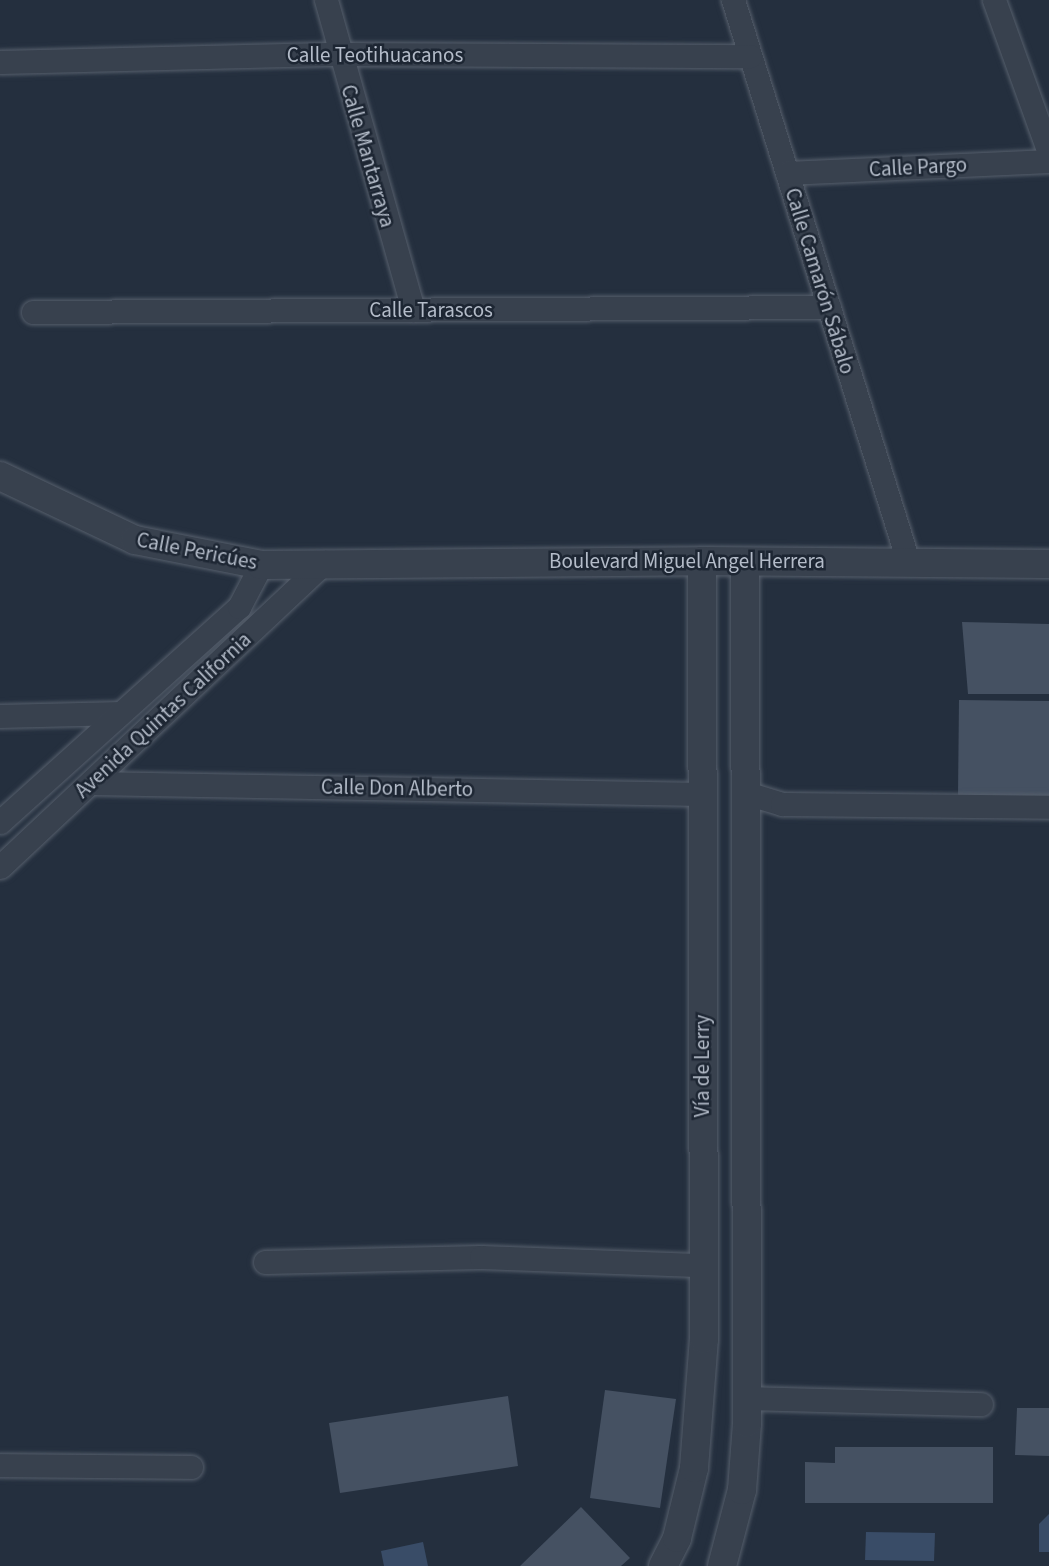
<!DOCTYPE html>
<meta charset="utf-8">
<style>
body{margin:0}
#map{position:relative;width:1049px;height:1566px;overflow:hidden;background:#242f3e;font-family:"Source Sans 3",sans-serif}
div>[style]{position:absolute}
.water>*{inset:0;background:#394c67}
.building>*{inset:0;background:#455162}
.roads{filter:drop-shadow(0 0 2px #565f6c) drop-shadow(0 0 2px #565f6c)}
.minor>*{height:23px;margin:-11.5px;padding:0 11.5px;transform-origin:11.5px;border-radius:11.5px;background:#38414e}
.tertiary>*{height:28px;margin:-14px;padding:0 14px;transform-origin:14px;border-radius:14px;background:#38414e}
span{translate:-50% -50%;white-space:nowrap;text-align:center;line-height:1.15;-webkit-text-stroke:5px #1d2633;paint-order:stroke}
.street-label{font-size:21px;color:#b4bcc9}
</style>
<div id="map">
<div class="water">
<div style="clip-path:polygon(1049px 1514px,1049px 1552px,1039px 1552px,1039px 1524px)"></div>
<div style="clip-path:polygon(866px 1532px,935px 1533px,934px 1561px,865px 1560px)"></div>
<div style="clip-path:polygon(423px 1542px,428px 1566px,384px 1566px,381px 1551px)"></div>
</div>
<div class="building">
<div style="clip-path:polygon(962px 622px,1049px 624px,1049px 694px,968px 694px)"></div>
<div style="clip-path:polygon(959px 700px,1049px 701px,1049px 798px,958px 796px)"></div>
<div style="clip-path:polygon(605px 1390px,676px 1399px,660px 1508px,590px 1498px)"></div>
<div style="clip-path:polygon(508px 1396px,518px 1466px,340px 1493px,329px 1423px)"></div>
<div style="clip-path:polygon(1017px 1408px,1049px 1408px,1049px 1456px,1015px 1455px)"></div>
<div style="clip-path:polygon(835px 1447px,993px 1447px,993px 1503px,805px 1503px,805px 1462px,835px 1463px)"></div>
<div style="clip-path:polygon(581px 1507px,630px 1558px,621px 1566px,520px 1566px)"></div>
</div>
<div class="roads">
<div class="minor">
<div style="left:326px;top:0;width:322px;rotate:74.3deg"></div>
<div style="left:733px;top:0;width:588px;rotate:72.68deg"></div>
<div style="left:994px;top:0;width:163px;rotate:70.2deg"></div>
<div style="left:0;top:62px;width:338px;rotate:-1.4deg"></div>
<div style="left:338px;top:54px;width:412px;rotate:0.3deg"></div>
<div style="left:787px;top:173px;width:262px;rotate:-2.6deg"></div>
<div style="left:33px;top:312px;width:796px;rotate:-0.36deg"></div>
<div style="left:0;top:716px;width:120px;rotate:-1.4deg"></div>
<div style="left:91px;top:783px;width:611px;rotate:1.03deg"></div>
<div style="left:746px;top:793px;width:38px;rotate:17deg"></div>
<div style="left:782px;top:804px;width:267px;rotate:0.6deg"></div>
<div style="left:0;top:822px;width:321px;rotate:-42deg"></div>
<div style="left:239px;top:607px;width:47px;rotate:-62.4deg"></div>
<div style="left:0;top:867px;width:446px;rotate:-43.2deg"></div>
<div style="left:265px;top:1262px;width:216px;rotate:-1.3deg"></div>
<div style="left:481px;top:1257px;width:222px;rotate:2.1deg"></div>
<div style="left:747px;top:1398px;width:234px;rotate:1.5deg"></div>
<div style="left:0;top:1465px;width:191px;rotate:0.6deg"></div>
</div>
<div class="tertiary">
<div style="left:0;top:476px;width:149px;rotate:25.4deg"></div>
<div style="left:135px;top:540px;width:128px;rotate:11.2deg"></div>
<div style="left:261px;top:565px;width:441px;rotate:-0.5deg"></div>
<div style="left:702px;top:561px;width:347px;rotate:0.5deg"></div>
<div style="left:663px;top:1566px;width:31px;rotate:-63deg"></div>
<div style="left:677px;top:1538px;width:72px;rotate:-76.3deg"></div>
<div style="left:694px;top:1468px;width:129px;rotate:-85.6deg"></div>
<div style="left:704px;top:1339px;width:778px;rotate:-90.15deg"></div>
<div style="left:722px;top:1566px;width:79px;rotate:-75.3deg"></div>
<div style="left:742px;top:1490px;width:67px;rotate:-85.7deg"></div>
<div style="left:747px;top:1423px;width:861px;rotate:-90.13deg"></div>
</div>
</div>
<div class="street-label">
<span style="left:375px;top:55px">Calle Teotihuacanos</span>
<span style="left:368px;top:156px;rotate:74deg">Calle Mantarraya</span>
<span style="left:918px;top:167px;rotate:-3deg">Calle Pargo</span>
<span style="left:820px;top:281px;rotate:73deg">Calle Camarón Sábalo</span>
<span style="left:431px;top:310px">Calle Tarascos</span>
<span style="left:197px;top:551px;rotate:11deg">Calle Pericúes</span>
<span style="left:687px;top:561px">Boulevard Miguel Angel Herrera</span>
<span style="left:163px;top:715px;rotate:-43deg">Avenida Quintas California</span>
<span style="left:397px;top:788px;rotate:1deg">Calle Don Alberto</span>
<span style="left:702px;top:1066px;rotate:-90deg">Vía de Lerry</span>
</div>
</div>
